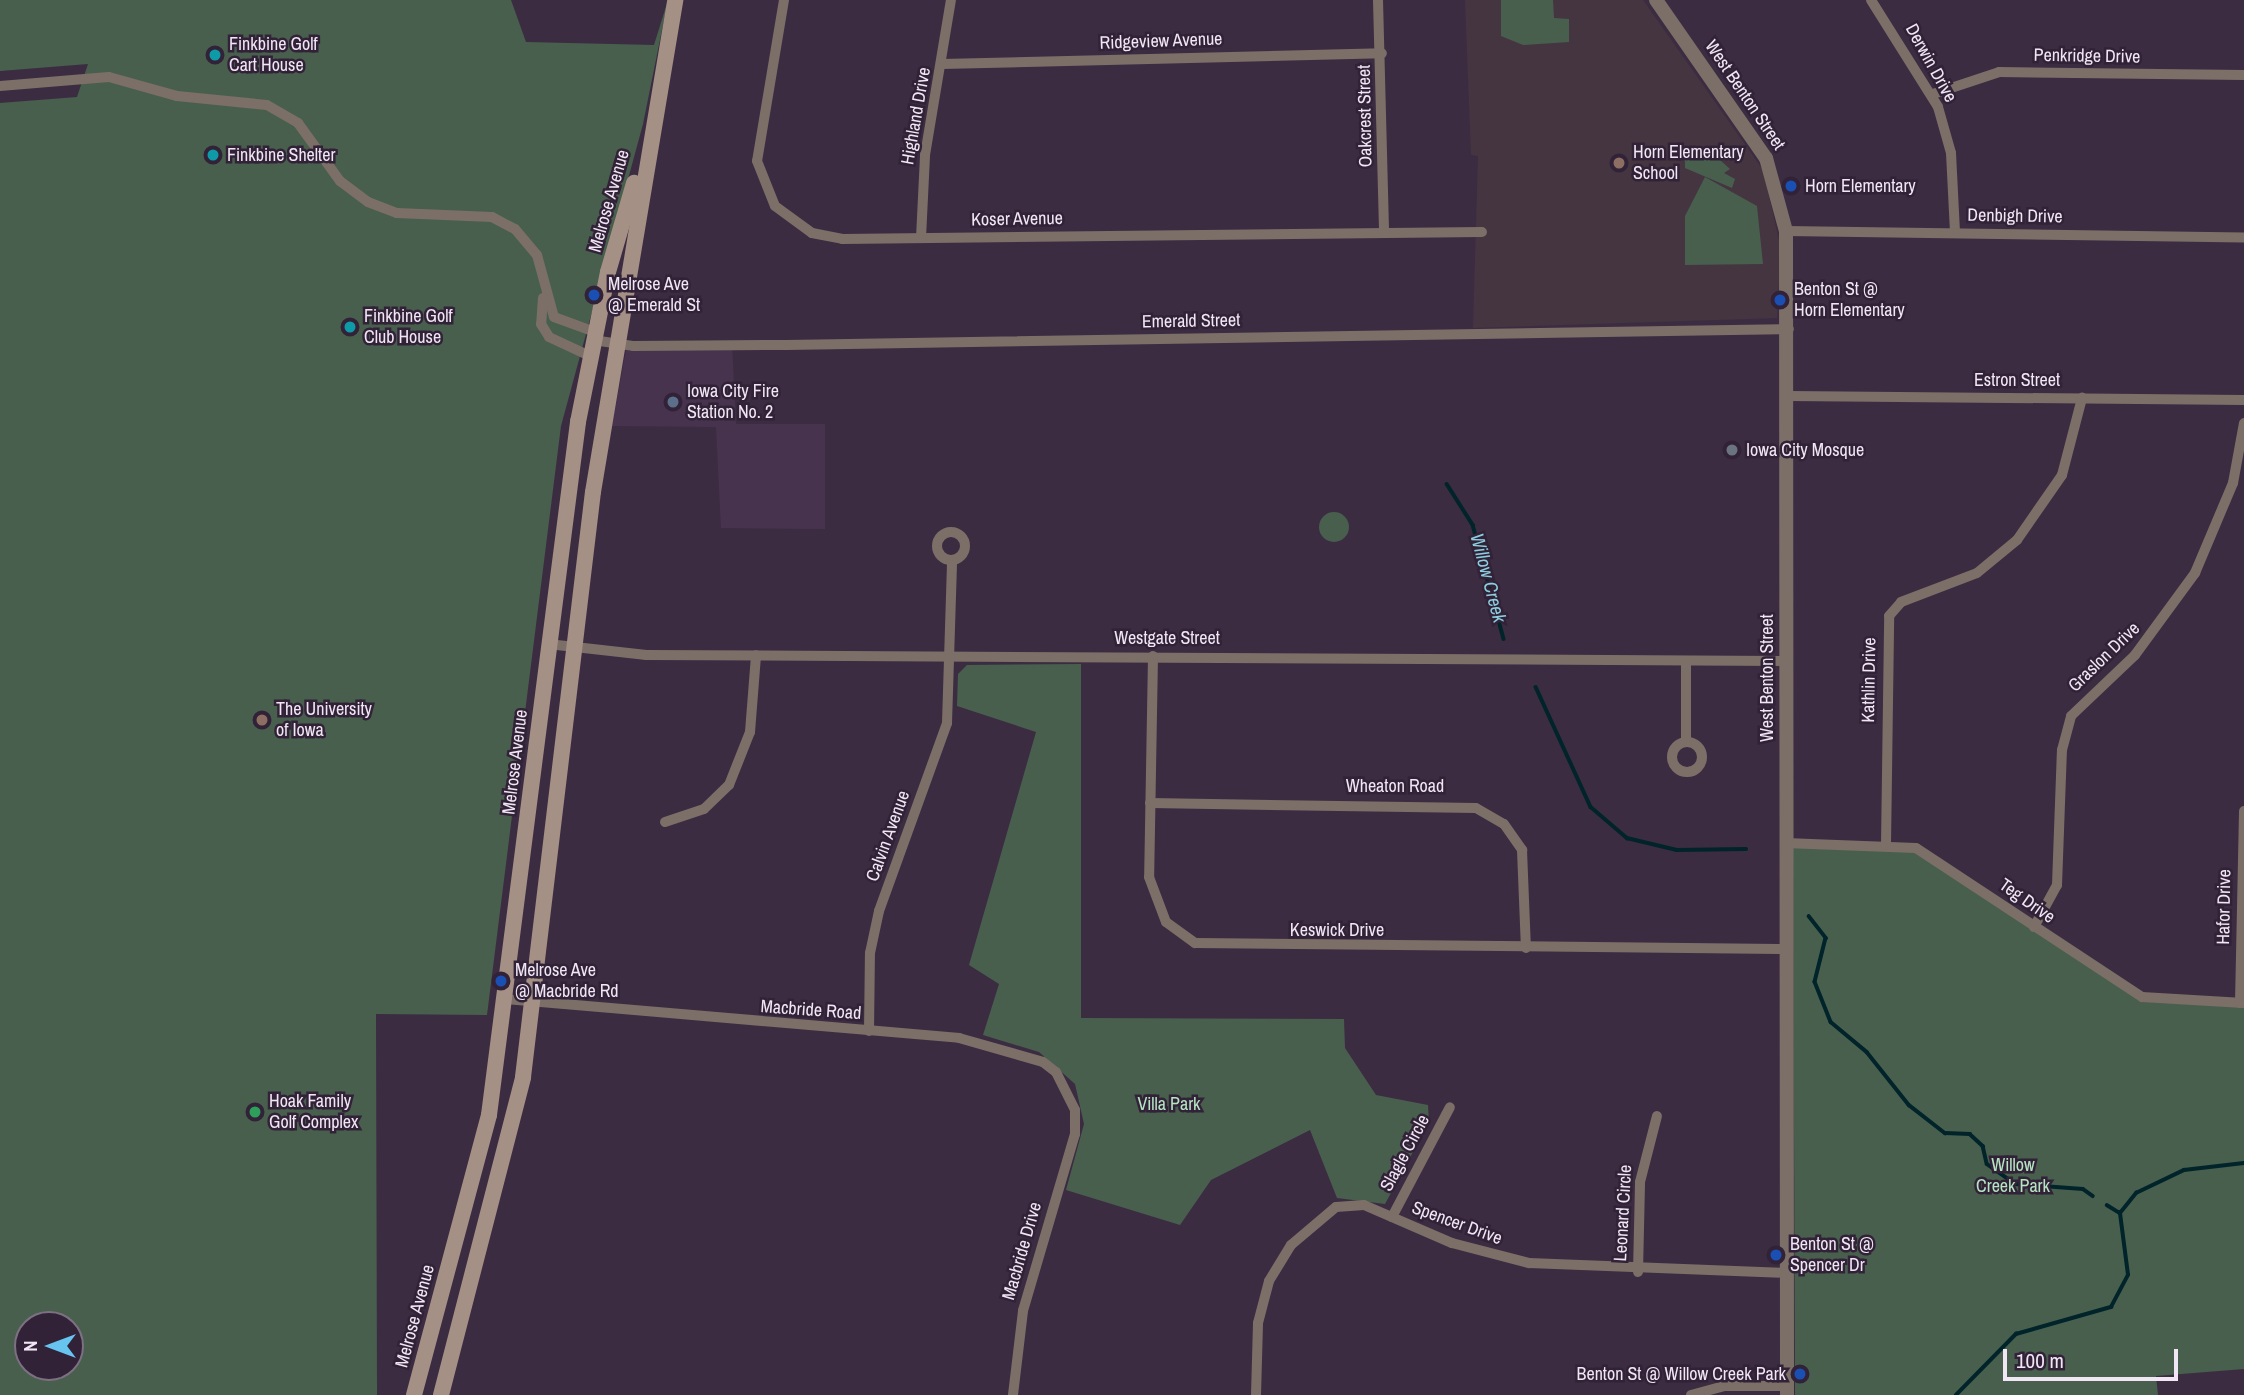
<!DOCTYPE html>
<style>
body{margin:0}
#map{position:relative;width:2244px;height:1395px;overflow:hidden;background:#3c2c42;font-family:"Archivo Narrow",sans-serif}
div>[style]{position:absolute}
.built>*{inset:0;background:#47334e}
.education>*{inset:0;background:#453541}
.green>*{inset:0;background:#485f4e}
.round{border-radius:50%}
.stream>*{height:3.5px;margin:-1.75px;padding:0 1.75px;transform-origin:1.75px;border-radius:1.75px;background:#01242b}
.minor>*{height:10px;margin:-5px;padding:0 5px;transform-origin:5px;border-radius:5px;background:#7c6f68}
.minor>.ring{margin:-5px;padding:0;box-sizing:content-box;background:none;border:10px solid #7c6f68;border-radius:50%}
.tertiary>*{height:14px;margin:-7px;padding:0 7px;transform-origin:7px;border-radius:7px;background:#7c6f68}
.secondary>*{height:16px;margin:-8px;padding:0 8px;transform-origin:8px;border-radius:8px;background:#a59085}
.dots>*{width:19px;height:19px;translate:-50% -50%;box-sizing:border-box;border:4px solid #322238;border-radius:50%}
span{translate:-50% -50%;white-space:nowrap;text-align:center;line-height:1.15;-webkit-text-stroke:5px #322238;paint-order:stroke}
.street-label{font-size:18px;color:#f0e6f4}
.poi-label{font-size:18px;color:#f0e6f4}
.left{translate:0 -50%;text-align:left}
.right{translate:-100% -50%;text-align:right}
.park-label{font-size:18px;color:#b5e5c1}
.water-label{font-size:19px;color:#8ccedf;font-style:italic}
.north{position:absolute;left:14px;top:1311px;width:70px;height:70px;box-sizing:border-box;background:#322238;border:2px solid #7e7083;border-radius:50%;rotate:270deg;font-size:19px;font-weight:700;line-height:28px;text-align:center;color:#f0e6f4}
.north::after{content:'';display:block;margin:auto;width:24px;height:32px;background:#67c4ef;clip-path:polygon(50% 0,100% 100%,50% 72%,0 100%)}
.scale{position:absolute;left:2003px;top:1349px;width:175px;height:32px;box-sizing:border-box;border:4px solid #f0e6f4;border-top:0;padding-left:9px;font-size:21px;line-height:24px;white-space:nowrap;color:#f0e6f4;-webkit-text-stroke:5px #322238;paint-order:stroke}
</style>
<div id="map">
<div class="built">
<div style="clip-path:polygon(627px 345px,732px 345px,736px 424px,825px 424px,825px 529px,721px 528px,716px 427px,612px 426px)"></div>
</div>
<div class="education">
<div style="clip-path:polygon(1465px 0,1643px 0,1763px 170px,1781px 249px,1777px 318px,1473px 328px,1478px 156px,1471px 155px)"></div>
</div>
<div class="green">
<div style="clip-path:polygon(evenodd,0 0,511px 0,526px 42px,654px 45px,668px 0,643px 124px,561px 426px,487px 1015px,376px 1014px,377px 1395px,0 1395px,0 103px,77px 97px,88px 64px,0 71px,0 0,28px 1325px,70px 1325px,70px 1367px,28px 1367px,28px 1325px)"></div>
<div style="clip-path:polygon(1501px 0,1553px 0,1554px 18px,1569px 19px,1569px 42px,1523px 45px,1501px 36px)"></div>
<div style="clip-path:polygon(1693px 149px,1709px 150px,1730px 169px,1724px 173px,1735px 179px,1732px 188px,1685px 168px,1685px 154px)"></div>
<div style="clip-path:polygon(1705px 177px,1757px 206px,1763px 264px,1685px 265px,1685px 216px)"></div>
<div class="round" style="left:1319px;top:512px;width:30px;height:30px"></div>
<div style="clip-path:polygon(1081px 664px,1081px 1018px,1344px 1019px,1345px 1048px,1376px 1095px,1428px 1105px,1429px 1122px,1385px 1204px,1337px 1198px,1310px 1130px,1211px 1180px,1180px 1225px,1066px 1190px,1084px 1124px,1075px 1084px,1039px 1052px,983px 1035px,999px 984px,969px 965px,1036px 732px,957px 706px,958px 674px,967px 665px)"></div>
<div style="clip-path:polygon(1793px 844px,1907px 845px,2142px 997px,2244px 1003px,2244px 1369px,2156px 1376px,2158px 1395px,1795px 1395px)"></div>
</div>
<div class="stream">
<div style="left:1447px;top:484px;width:49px;rotate:57.6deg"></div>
<div style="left:1473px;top:525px;width:118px;rotate:74.8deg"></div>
<div style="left:1536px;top:687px;width:132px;rotate:65.4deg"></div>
<div style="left:1591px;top:807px;width:48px;rotate:40.7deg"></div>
<div style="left:1627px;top:838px;width:51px;rotate:13.5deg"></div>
<div style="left:1677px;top:850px;width:69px;rotate:-0.8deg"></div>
<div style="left:1809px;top:916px;width:28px;rotate:52deg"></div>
<div style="left:1826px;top:938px;width:45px;rotate:104deg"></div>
<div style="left:1815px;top:982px;width:43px;rotate:68.2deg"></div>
<div style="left:1831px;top:1022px;width:47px;rotate:39.8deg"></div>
<div style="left:1867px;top:1052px;width:68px;rotate:51.6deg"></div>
<div style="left:1909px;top:1105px;width:46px;rotate:37.9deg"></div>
<div style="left:1945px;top:1133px;width:25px;rotate:2deg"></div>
<div style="left:1970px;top:1134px;width:18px;rotate:43deg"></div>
<div style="left:1983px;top:1146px;width:18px;rotate:77deg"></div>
<div style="left:1987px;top:1164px;width:35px;rotate:35deg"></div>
<div style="left:2016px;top:1184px;width:67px;rotate:4.3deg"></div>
<div style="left:2083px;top:1189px;width:12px;rotate:35deg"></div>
<div style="left:2107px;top:1205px;width:15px;rotate:32deg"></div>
<div style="left:1956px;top:1395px;width:86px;rotate:-45.5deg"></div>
<div style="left:2016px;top:1334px;width:99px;rotate:-15.9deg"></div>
<div style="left:2111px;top:1307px;width:36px;rotate:-62deg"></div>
<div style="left:2128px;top:1275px;width:63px;rotate:-97.4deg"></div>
<div style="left:2120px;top:1213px;width:26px;rotate:-51deg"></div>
<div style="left:2136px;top:1193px;width:53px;rotate:-25.6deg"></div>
<div style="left:2184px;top:1170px;width:60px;rotate:-6.7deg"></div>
</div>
<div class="minor">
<div style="left:784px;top:0;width:163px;rotate:99.5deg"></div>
<div style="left:757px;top:161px;width:48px;rotate:68.2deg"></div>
<div style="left:775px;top:206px;width:46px;rotate:36.1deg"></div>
<div style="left:812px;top:233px;width:31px;rotate:11deg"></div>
<div style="left:842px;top:239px;width:640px;rotate:-0.63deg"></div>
<div style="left:1378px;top:0;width:232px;rotate:88.5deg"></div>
<div style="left:1871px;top:0;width:126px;rotate:57.9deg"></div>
<div style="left:1938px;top:107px;width:48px;rotate:74.2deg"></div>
<div style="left:1951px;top:153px;width:80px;rotate:87.1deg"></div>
<div style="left:942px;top:64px;width:440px;rotate:-1.4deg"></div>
<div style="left:0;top:86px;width:109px;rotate:-4.7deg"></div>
<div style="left:109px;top:77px;width:71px;rotate:15.6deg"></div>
<div style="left:177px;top:96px;width:90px;rotate:5.7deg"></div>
<div style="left:267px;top:105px;width:36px;rotate:30deg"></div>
<div style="left:298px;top:123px;width:72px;rotate:54.1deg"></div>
<div style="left:340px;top:181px;width:35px;rotate:37deg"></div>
<div style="left:368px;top:202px;width:31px;rotate:21deg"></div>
<div style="left:397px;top:213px;width:95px;rotate:2.4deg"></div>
<div style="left:492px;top:217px;width:26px;rotate:28deg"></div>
<div style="left:515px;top:229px;width:34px;rotate:50deg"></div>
<div style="left:537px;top:255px;width:64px;rotate:74.7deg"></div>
<div style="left:554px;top:317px;width:44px;rotate:20.1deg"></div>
<div style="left:1933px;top:94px;width:70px;rotate:-18.4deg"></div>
<div style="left:1999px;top:72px;width:245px;rotate:0.7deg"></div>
<div style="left:1786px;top:231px;width:458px;rotate:0.8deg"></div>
<div style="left:921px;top:238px;width:83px;rotate:-87.2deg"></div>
<div style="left:925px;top:155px;width:157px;rotate:-80.5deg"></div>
<div style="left:543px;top:298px;width:26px;rotate:94deg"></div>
<div style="left:541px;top:324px;width:15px;rotate:58deg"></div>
<div style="left:549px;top:337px;width:45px;rotate:24.9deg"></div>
<div style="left:593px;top:340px;width:40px;rotate:8.5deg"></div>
<div style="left:633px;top:346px;width:153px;rotate:-0.4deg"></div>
<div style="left:786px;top:345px;width:1003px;rotate:-0.91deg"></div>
<div style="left:1789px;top:396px;width:455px;rotate:0.5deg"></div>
<div class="ring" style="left:937px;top:532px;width:18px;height:18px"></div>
<div style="left:548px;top:644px;width:99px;rotate:6.4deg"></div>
<div style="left:646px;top:655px;width:1140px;rotate:0.3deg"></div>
<div style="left:1153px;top:656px;width:221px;rotate:91deg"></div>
<div style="left:1149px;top:877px;width:48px;rotate:69.3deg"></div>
<div style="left:1166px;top:922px;width:36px;rotate:36deg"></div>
<div style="left:1195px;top:943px;width:590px;rotate:0.58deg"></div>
<div style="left:1686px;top:663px;width:79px;rotate:90deg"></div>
<div class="ring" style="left:1672px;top:742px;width:20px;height:20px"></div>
<div style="left:1150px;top:803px;width:326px;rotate:0.9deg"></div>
<div style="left:1476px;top:808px;width:32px;rotate:30deg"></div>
<div style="left:1504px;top:824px;width:32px;rotate:55deg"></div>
<div style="left:1522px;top:850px;width:98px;rotate:87.7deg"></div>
<div style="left:665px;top:822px;width:41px;rotate:-18.4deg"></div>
<div style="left:704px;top:809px;width:35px;rotate:-44deg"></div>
<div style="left:729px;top:785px;width:57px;rotate:-68.4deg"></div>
<div style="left:750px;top:732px;width:77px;rotate:-85.5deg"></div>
<div style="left:1785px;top:843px;width:131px;rotate:2.2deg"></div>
<div style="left:1916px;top:848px;width:271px;rotate:33.4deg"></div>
<div style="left:2142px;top:997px;width:102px;rotate:3.4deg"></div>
<div style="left:1886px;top:845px;width:229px;rotate:-89.2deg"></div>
<div style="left:1889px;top:616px;width:18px;rotate:-49deg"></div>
<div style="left:1901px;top:602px;width:81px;rotate:-20.9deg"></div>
<div style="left:1977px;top:573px;width:52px;rotate:-39.5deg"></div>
<div style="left:2017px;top:540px;width:79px;rotate:-55.3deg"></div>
<div style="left:2062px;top:475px;width:80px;rotate:-75.4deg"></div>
<div style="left:2034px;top:927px;width:48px;rotate:-61.3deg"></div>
<div style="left:2057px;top:885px;width:135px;rotate:-87.9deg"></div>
<div style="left:2062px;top:750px;width:35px;rotate:-75deg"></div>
<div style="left:2071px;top:716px;width:88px;rotate:-43.6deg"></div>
<div style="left:2135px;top:655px;width:102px;rotate:-53.8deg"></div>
<div style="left:2195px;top:573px;width:98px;rotate:-67.1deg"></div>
<div style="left:2233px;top:483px;width:61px;rotate:-79.6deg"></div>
<div style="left:506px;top:999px;width:455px;rotate:4.9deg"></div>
<div style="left:959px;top:1038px;width:87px;rotate:15.9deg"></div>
<div style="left:1043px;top:1062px;width:16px;rotate:38deg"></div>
<div style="left:1056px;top:1072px;width:42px;rotate:63.4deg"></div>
<div style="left:1075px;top:1110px;width:24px;rotate:90deg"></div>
<div style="left:1075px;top:1134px;width:184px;rotate:106.4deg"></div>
<div style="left:1023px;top:1311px;width:85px;rotate:96.8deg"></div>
<div style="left:2240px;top:1003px;width:192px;rotate:-88.8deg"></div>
<div style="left:869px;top:1031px;width:78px;rotate:-89.3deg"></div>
<div style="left:870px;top:953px;width:43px;rotate:-77.9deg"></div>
<div style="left:879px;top:911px;width:200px;rotate:-70.1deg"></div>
<div style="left:947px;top:723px;width:163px;rotate:-88.2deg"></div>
<div style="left:1392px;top:1217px;width:124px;rotate:-62.2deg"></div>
<div style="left:1638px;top:1272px;width:90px;rotate:-88.7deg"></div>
<div style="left:1640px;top:1182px;width:68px;rotate:-75.6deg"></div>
<div style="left:1256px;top:1395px;width:72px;rotate:-88.4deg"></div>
<div style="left:1258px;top:1323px;width:43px;rotate:-75.3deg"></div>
<div style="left:1269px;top:1281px;width:42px;rotate:-58.6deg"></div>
<div style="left:1291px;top:1245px;width:59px;rotate:-40.2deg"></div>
<div style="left:1336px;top:1207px;width:28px;rotate:-4deg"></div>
<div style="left:1364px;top:1205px;width:96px;rotate:23.4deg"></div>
<div style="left:1452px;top:1243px;width:80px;rotate:14.6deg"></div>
<div style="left:1529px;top:1263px;width:257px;rotate:2.2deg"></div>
<div style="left:1691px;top:1395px;width:34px;rotate:-15deg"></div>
<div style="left:1724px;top:1386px;width:63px"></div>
</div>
<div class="tertiary">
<div style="left:1656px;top:0;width:193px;rotate:55.2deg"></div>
<div style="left:1766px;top:158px;width:76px;rotate:74.7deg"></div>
<div style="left:1786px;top:231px;width:1164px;rotate:89.95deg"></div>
</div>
<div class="secondary">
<div style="left:414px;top:1395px;width:290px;rotate:-75deg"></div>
<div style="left:489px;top:1115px;width:699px;rotate:-82.68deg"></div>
<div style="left:578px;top:422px;width:153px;rotate:-78.7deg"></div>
<div style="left:608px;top:272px;width:93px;rotate:-73.7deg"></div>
<div style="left:441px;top:1395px;width:328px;rotate:-75.5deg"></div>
<div style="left:523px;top:1077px;width:589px;rotate:-83.18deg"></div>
<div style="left:593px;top:492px;width:499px;rotate:-80.5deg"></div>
</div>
<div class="dots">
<div style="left:215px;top:55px;background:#0f9aa8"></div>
<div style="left:213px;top:155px;background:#0f9aa8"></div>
<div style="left:1619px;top:163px;background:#8d6e63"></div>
<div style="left:1791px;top:186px;background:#1a4fb4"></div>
<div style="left:594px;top:295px;background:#1a4fb4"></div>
<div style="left:1780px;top:300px;background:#1a4fb4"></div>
<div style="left:350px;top:327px;background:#0f9aa8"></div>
<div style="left:673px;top:402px;background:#5c6f8a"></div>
<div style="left:1732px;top:450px;background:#6b7280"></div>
<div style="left:262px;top:720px;background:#8d6e63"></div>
<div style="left:501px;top:981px;background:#1a4fb4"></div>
<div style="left:255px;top:1112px;background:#2e9e5b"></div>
<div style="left:1776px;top:1255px;background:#1a4fb4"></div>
<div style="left:1800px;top:1374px;background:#1a4fb4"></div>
</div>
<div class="street-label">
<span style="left:1161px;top:41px;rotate:-2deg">Ridgeview Avenue</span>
<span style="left:2087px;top:56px;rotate:1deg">Penkridge Drive</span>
<span style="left:1931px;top:63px;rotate:61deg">Derwin Drive</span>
<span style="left:1745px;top:95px;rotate:56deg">West Benton Street</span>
<span style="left:916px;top:116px;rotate:-80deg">Highland Drive</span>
<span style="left:1365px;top:116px;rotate:-91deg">Oakcrest Street</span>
<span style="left:609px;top:201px;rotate:-74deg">Melrose Avenue</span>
<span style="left:2015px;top:216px;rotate:1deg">Denbigh Drive</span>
<span style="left:1017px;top:219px;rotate:-1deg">Koser Avenue</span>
<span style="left:1191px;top:321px;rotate:-1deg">Emerald Street</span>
<span style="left:2017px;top:380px">Estron Street</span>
<span style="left:1167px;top:638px">Westgate Street</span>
<span style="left:2104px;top:657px;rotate:-44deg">Graslon Drive</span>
<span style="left:1767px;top:678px;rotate:-90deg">West Benton Street</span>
<span style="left:1869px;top:680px;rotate:-89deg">Kathlin Drive</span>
<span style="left:515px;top:762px;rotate:-83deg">Melrose Avenue</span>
<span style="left:1395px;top:786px">Wheaton Road</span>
<span style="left:888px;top:836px;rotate:-70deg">Calvin Avenue</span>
<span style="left:2027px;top:901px;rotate:35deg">Teg Drive</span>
<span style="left:2224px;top:907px;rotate:-89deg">Hafor Drive</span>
<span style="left:1337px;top:930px">Keswick Drive</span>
<span style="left:811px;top:1010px;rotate:4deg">Macbride Road</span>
<span style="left:1405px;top:1153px;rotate:-62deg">Slagle Circle</span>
<span style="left:1623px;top:1213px;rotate:-87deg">Leonard Circle</span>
<span style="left:1457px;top:1223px;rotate:20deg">Spencer Drive</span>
<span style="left:1022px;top:1251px;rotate:-74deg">Macbride Drive</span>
<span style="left:415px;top:1316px;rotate:-75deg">Melrose Avenue</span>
</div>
<div class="poi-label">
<span class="left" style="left:229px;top:55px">Finkbine Golf<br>Cart House</span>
<span class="left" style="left:1633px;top:163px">Horn Elementary<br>School</span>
<span class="left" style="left:227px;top:155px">Finkbine Shelter</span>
<span class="left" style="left:1805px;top:186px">Horn Elementary</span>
<span class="left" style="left:608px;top:295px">Melrose Ave<br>@ Emerald St</span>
<span class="left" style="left:1794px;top:300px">Benton St @<br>Horn Elementary</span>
<span class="left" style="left:364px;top:327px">Finkbine Golf<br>Club House</span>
<span class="left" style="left:687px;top:402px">Iowa City Fire<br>Station No. 2</span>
<span class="left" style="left:1746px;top:450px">Iowa City Mosque</span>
<span class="left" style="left:276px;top:720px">The University<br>of Iowa</span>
<span class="left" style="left:515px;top:981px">Melrose Ave<br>@ Macbride Rd</span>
<span class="left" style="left:269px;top:1112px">Hoak Family<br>Golf Complex</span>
<span class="left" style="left:1790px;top:1255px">Benton St @<br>Spencer Dr</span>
<span class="right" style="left:1786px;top:1374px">Benton St @ Willow Creek Park</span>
</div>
<div class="park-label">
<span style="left:1169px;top:1104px">Villa Park</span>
<span style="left:2013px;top:1176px">Willow<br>Creek Park</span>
</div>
<div class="water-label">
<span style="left:1488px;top:578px;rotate:75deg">Willow Creek</span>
</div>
<div class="north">N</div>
<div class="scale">100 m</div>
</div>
